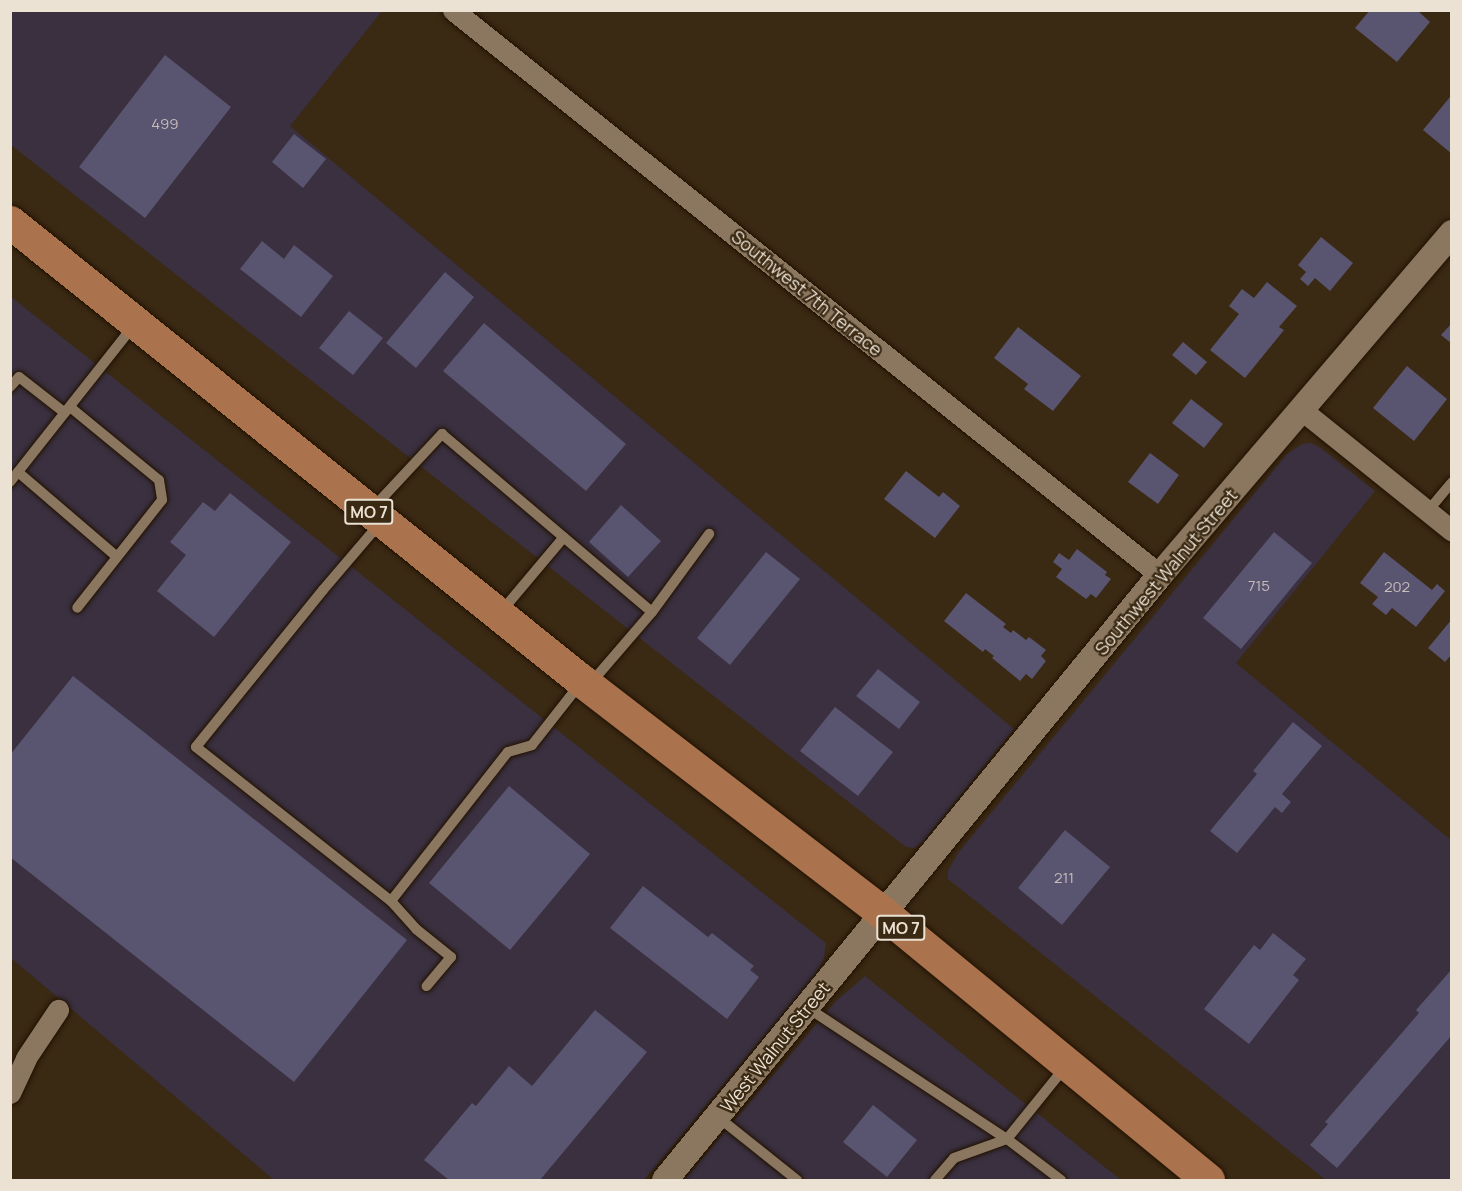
<!DOCTYPE html>
<style>
body{margin:0}
#map{position:relative;width:1462px;height:1191px;overflow:hidden;background:#3a2913;font-family:Manrope,sans-serif}
div>[style]{position:absolute}
.commercial>*{inset:0;background:#3a303f}
.building>*{inset:0;background:#59546f}
.roads{filter:drop-shadow(0 0 2px #201100) drop-shadow(0 0 2px #201100)}
.service>*{height:10px;margin:-5px;padding:0 5px;transform-origin:5px;border-radius:5px;background:#8b775f}
.minor>*{height:21px;margin:-10.5px;padding:0 10.5px;transform-origin:10.5px;border-radius:10.5px;background:#8b775f}
.tertiary>*{height:26px;margin:-13px;padding:0 13px;transform-origin:13px;border-radius:13px;background:#8b775f}
.primary>*{height:33px;margin:-16.5px;padding:0 16.5px;transform-origin:16.5px;border-radius:16.5px;background:#aa734e}
span{translate:-50% -50%;white-space:nowrap;text-align:center;line-height:1.15;-webkit-text-stroke:4.5px #3a2913;paint-order:stroke}
.number-label{font-size:15px;color:#c7bebb}
.number-label span{-webkit-text-stroke-width:0}
.shield-label span{padding:2px 4px;background:#3a2913;border:2px solid;border-radius:4px;-webkit-text-stroke-width:0}
.shield-label{font-size:16px;color:#ece2d4;font-weight:700}
.street-label{font-size:18px;color:#ece2d4}
.frame{position:absolute;inset:0;border:12px solid #ece2d4;pointer-events:none}
</style>
<div id="map">
<div class="commercial">
<div style="clip-path:polygon(10px 11px,382px 11px,290px 126px,1014px 729px,922px 843px,914px 848px,906px 847px,11px 145px)"></div>
<div style="clip-path:polygon(10px 296px,826px 943px,824px 958px,815px 975px,644px 1180px,274px 1180px,11px 958px)"></div>
<div style="clip-path:polygon(1311px 443px,1321px 448px,1375px 491px,1236px 663px,1451px 840px,1451px 1180px,1326px 1180px,948px 879px,948px 871px,958px 853px,1287px 454px,1302px 444px)"></div>
<div style="clip-path:polygon(865px 976px,1121px 1180px,684px 1180px,836px 1001px)"></div>
</div>
<div class="building">
<div style="clip-path:polygon(1370px 10px,1417px 10px,1430px 22px,1397px 62px,1355px 28px)"></div>
<div style="clip-path:polygon(165px 55px,231px 107px,145px 218px,79px 167px)"></div>
<div style="clip-path:polygon(1450px 97px,1452px 98px,1452px 154px,1423px 130px)"></div>
<div style="clip-path:polygon(294px 134px,326px 159px,303px 188px,272px 162px)"></div>
<div style="clip-path:polygon(1321px 237px,1353px 263px,1330px 291px,1315px 278px,1308px 286px,1300px 279px,1306px 272px,1298px 265px)"></div>
<div style="clip-path:polygon(262px 241px,284px 259px,294px 245px,333px 276px,301px 317px,240px 269px)"></div>
<div style="clip-path:polygon(445px 272px,474px 297px,416px 368px,386px 343px)"></div>
<div style="clip-path:polygon(1267px 282px,1297px 306px,1279px 327px,1284px 330px,1245px 378px,1210px 350px,1239px 314px,1229px 306px,1242px 289px,1254px 298px)"></div>
<div style="clip-path:polygon(349px 311px,383px 338px,353px 375px,319px 348px)"></div>
<div style="clip-path:polygon(484px 323px,626px 444px,586px 491px,443px 371px)"></div>
<div style="clip-path:polygon(1452px 323px,1452px 344px,1441px 335px)"></div>
<div style="clip-path:polygon(1018px 327px,1081px 376px,1053px 411px,1024px 389px,1028px 384px,994px 358px)"></div>
<div style="clip-path:polygon(1183px 342px,1207px 362px,1196px 375px,1172px 355px)"></div>
<div style="clip-path:polygon(1407px 366px,1447px 399px,1414px 441px,1373px 408px)"></div>
<div style="clip-path:polygon(1191px 399px,1223px 424px,1204px 448px,1172px 423px)"></div>
<div style="clip-path:polygon(1150px 453px,1179px 475px,1158px 504px,1128px 482px)"></div>
<div style="clip-path:polygon(906px 471px,939px 497px,943px 492px,960px 506px,935px 538px,884px 499px)"></div>
<div style="clip-path:polygon(230px 493px,291px 542px,214px 637px,157px 591px,186px 555px,170px 542px,203px 502px,215px 511px)"></div>
<div style="clip-path:polygon(621px 505px,661px 541px,628px 577px,589px 542px)"></div>
<div style="clip-path:polygon(1274px 532px,1312px 563px,1241px 649px,1203px 618px)"></div>
<div style="clip-path:polygon(1077px 549px,1107px 572px,1105px 575px,1111px 579px,1096px 598px,1091px 594px,1086px 599px,1056px 577px,1062px 569px,1053px 562px,1059px 553px,1069px 560px)"></div>
<div style="clip-path:polygon(766px 552px,800px 579px,730px 665px,697px 638px)"></div>
<div style="clip-path:polygon(1384px 552px,1432px 590px,1437px 584px,1445px 591px,1416px 627px,1392px 608px,1386px 615px,1372px 604px,1378px 597px,1360px 583px)"></div>
<div style="clip-path:polygon(966px 593px,1006px 624px,1003px 627px,1011px 633px,1013px 630px,1026px 640px,1029px 637px,1046px 650px,1041px 656px,1046px 661px,1032px 679px,1026px 674px,1020px 681px,992px 658px,994px 656px,985px 649px,983px 652px,944px 621px)"></div>
<div style="clip-path:polygon(1452px 619px,1452px 654px,1445px 662px,1428px 648px)"></div>
<div style="clip-path:polygon(878px 669px,920px 702px,899px 729px,856px 696px)"></div>
<div style="clip-path:polygon(73px 676px,407px 940px,294px 1082px,10px 857px,10px 755px)"></div>
<div style="clip-path:polygon(835px 707px,893px 752px,858px 796px,800px 751px)"></div>
<div style="clip-path:polygon(1293px 722px,1322px 746px,1282px 794px,1291px 802px,1282px 813px,1275px 807px,1237px 853px,1210px 831px,1257px 774px,1253px 771px)"></div>
<div style="clip-path:polygon(509px 786px,590px 854px,510px 950px,429px 883px)"></div>
<div style="clip-path:polygon(1065px 830px,1110px 867px,1062px 925px,1018px 888px)"></div>
<div style="clip-path:polygon(643px 886px,708px 937px,712px 933px,754px 966px,750px 970px,759px 977px,727px 1019px,610px 928px)"></div>
<div style="clip-path:polygon(1273px 933px,1306px 959px,1293px 975px,1299px 980px,1249px 1044px,1204px 1009px,1254px 945px,1260px 950px)"></div>
<div style="clip-path:polygon(1452px 969px,1452px 1035px,1337px 1168px,1310px 1145px,1328px 1124px,1325px 1122px,1419px 1013px,1416px 1010px)"></div>
<div style="clip-path:polygon(595px 1010px,647px 1052px,540px 1180px,449px 1180px,424px 1160px,472px 1103px,476px 1106px,509px 1066px,532px 1086px)"></div>
<div style="clip-path:polygon(873px 1105px,917px 1140px,887px 1177px,843px 1142px)"></div>
</div>
<div class="roads">
<div class="service">
<div style="left:10px;top:387px;width:13px;rotate:-48deg"></div>
<div style="left:19px;top:377px;width:58px;rotate:38deg"></div>
<div style="left:70px;top:407px;width:115px;rotate:39.4deg"></div>
<div style="left:159px;top:480px;width:20px;rotate:81deg"></div>
<div style="left:162px;top:500px;width:137px;rotate:128.2deg"></div>
<div style="left:18px;top:472px;width:130px;rotate:40.6deg"></div>
<div style="left:10px;top:482px;width:199px;rotate:-51.7deg"></div>
<div style="left:372px;top:509px;width:103px;rotate:-47deg"></div>
<div style="left:442px;top:434px;width:275px;rotate:40.3deg"></div>
<div style="left:652px;top:612px;width:95px;rotate:130.7deg"></div>
<div style="left:1427px;top:512px;width:39px;rotate:-50deg"></div>
<div style="left:381px;top:522px;width:89px;rotate:130.5deg"></div>
<div style="left:323px;top:590px;width:202px;rotate:129deg"></div>
<div style="left:196px;top:747px;width:248px;rotate:38.3deg"></div>
<div style="left:391px;top:901px;width:189px;rotate:-51.9deg"></div>
<div style="left:508px;top:752px;width:25px;rotate:-16deg"></div>
<div style="left:532px;top:745px;width:78px;rotate:-51.8deg"></div>
<div style="left:652px;top:612px;width:97px;rotate:-53.8deg"></div>
<div style="left:500px;top:613px;width:99px;rotate:-49.9deg"></div>
<div style="left:391px;top:901px;width:38px;rotate:48deg"></div>
<div style="left:416px;top:929px;width:45px;rotate:38.7deg"></div>
<div style="left:451px;top:957px;width:38px;rotate:130deg"></div>
<div style="left:808px;top:1008px;width:238px;rotate:33.4deg"></div>
<div style="left:718px;top:1117px;width:101px;rotate:38.6deg"></div>
<div style="left:935px;top:1180px;width:29px;rotate:-49deg"></div>
<div style="left:954px;top:1158px;width:56px;rotate:-19.7deg"></div>
<div style="left:1061px;top:1180px;width:68px;rotate:-142.8deg"></div>
<div style="left:1007px;top:1139px;width:94px;rotate:-51.1deg"></div>
</div>
<div class="minor">
<div style="left:453px;top:10px;width:905px;rotate:38.63deg"></div>
<div style="left:1303px;top:411px;width:191px;rotate:38.8deg"></div>
<div style="left:10px;top:1093px;width:38px;rotate:-65deg"></div>
<div style="left:26px;top:1058px;width:58px;rotate:-56.3deg"></div>
</div>
<div class="tertiary">
<div style="left:665px;top:1180px;width:782px;rotate:-50.71deg"></div>
<div style="left:1160px;top:575px;width:450px;rotate:-49.5deg"></div>
</div>
<div class="primary">
<div style="left:10px;top:222px;width:733px;rotate:38.75deg"></div>
<div style="left:582px;top:681px;width:379px;rotate:37.6deg"></div>
<div style="left:882px;top:912px;width:422px;rotate:39.4deg"></div>
</div>
</div>
<div class="number-label">
<span style="left:165px;top:124px">499</span>
<span style="left:1259px;top:586px">715</span>
<span style="left:1397px;top:587px">202</span>
<span style="left:1064px;top:878px">211</span>
</div>
<div class="shield-label">
<span style="left:369px;top:512px">MO 7</span>
<span style="left:901px;top:928px">MO 7</span>
</div>
<div class="street-label">
<span style="left:807px;top:293px;rotate:39deg">Southwest 7th Terrace</span>
<span style="left:1166px;top:572px;rotate:-50deg">Southwest Walnut Street</span>
<span style="left:775px;top:1047px;rotate:-51deg">West Walnut Street</span>
</div>
<div class="frame"></div>
</div>
